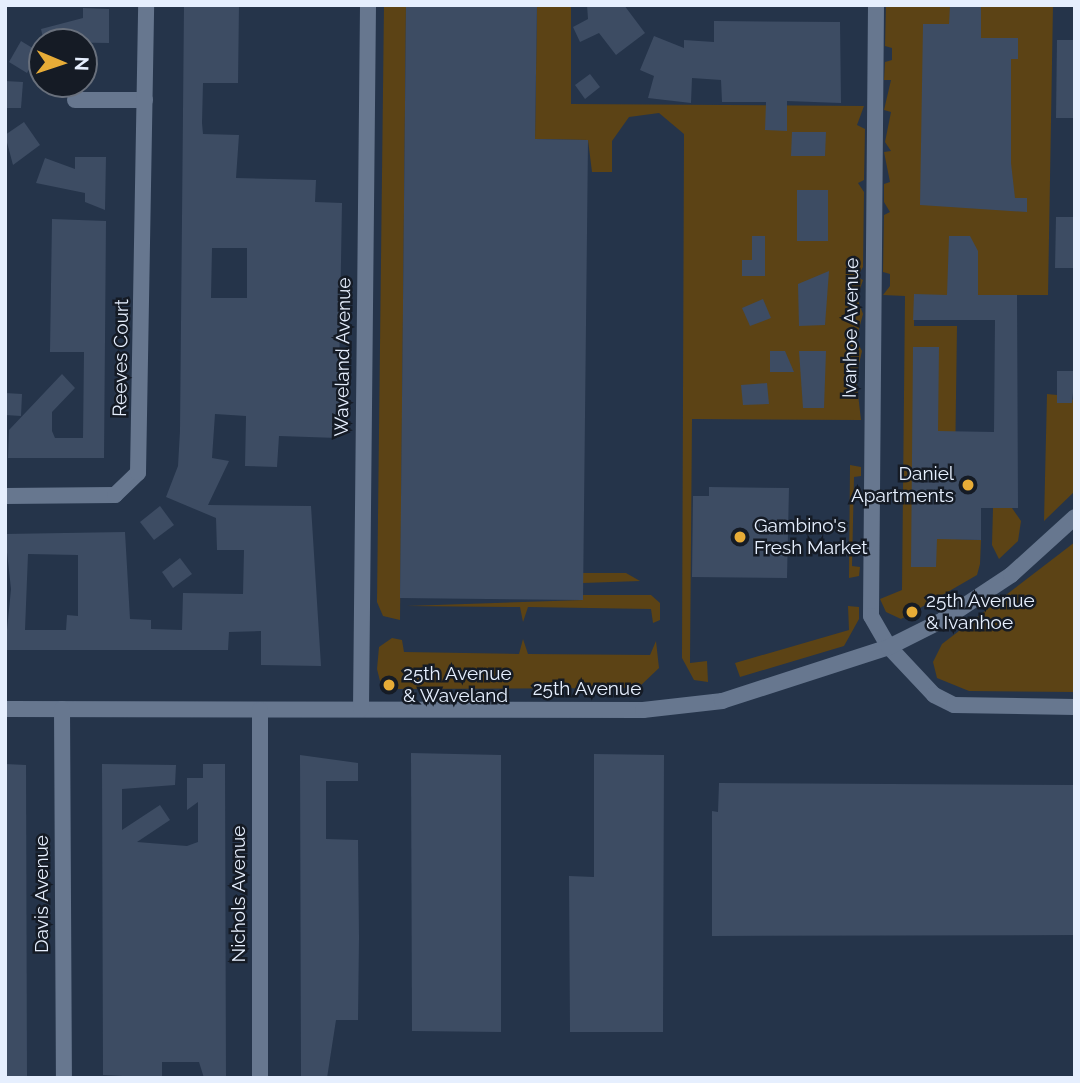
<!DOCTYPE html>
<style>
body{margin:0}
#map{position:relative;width:1080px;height:1083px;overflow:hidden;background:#25344a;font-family:Raleway,sans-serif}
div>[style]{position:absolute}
.green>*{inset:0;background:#5c4315}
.building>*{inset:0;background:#3d4c63}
.minor>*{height:16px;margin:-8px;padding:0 8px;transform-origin:8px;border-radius:8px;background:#67778f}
.dots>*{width:19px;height:19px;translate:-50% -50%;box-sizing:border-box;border:4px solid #151b25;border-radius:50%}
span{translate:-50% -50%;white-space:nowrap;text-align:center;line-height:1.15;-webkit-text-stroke:5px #151b25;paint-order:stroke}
.street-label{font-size:19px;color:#e6effe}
.poi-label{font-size:19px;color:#e6effe}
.right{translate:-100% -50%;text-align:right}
.left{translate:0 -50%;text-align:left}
.frame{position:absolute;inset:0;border:7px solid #e6effe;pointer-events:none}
.north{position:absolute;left:28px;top:28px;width:70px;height:70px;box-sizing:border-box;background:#151b25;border:2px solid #69707c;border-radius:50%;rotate:92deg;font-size:19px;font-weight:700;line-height:28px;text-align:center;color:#e6effe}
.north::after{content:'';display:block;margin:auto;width:24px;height:32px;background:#e7ac37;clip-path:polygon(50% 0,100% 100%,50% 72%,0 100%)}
</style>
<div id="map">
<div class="green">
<div style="clip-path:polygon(384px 5px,406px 5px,400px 620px,383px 616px,377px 602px)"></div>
<div style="clip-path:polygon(537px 5px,571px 5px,571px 104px,864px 106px,857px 125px,865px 129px,864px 180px,858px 183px,864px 192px,863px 267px,857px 277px,863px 280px,857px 298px,863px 314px,856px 340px,862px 351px,856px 377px,861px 420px,692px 419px,690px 663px,707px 661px,708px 682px,694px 680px,682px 658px,684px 134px,659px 113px,629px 117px,612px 141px,612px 172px,592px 172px,588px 140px,535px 139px)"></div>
<div style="clip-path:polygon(886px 5px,1053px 5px,1048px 295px,914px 295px,914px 326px,957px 326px,954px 539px,981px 540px,980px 564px,977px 575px,901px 619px,886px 612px,880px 599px,902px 590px,905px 296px,883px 295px,890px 286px,890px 274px,883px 272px,884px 215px,890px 212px,884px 202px,884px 184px,890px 182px,884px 152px,891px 151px,885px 142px,891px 112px,884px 110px,891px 80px,884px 80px,885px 62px,892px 60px,892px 48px,885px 46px)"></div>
<div style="clip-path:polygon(1047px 394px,1057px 395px,1058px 403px,1075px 399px,1075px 491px,1044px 521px)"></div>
<div style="clip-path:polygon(850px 465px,861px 467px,861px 476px,854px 477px,852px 566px,860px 567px,859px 576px,849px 578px)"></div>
<div style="clip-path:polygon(993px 508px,1012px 508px,1021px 521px,1018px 541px,999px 559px,992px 545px)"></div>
<div style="clip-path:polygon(1075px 542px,1075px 692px,969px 691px,937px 678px,933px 662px,942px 644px)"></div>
<div style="clip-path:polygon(583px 573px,626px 573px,640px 581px,583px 583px)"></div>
<div style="clip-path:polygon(583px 595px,651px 595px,660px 603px,660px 620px,653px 623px,651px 609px,528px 607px,523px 622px,520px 607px,406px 606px,583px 600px)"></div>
<div style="clip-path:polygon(848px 606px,859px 607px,859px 619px,844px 646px,740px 677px,735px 663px,849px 630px)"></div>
<div style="clip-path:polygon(392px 638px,402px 640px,404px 652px,519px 654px,523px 639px,528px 654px,650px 655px,656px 641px,659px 668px,638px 688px,395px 689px,380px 681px,377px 669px,379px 647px)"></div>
</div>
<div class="building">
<div style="clip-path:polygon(evenodd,184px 5px,239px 5px,238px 83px,203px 83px,202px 123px,203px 134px,239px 135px,236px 178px,316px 180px,315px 202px,342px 203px,338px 438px,279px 436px,277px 467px,245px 466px,246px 416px,215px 414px,212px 458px,229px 461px,208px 505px,311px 506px,321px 666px,261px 665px,261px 631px,229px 632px,228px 650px,5px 650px,11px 589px,5px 534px,125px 532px,130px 619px,151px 620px,151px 629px,182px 630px,183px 593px,243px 594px,244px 550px,217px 550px,216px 518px,166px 497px,178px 466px,180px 431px,184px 5px,212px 248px,247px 248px,247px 298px,211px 298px,212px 248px,184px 5px,28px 554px,78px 555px,78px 616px,67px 615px,66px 630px,25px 630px,28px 554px)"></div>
<div style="clip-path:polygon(406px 5px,537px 5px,535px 139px,588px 140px,583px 600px,400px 598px)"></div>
<div style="clip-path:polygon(587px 5px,624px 5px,645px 33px,616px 55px,599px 33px,580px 42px,573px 27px,588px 19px)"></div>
<div style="clip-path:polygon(950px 5px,981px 5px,981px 38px,1018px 38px,1018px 59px,1011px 59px,1011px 163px,1015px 198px,1027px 198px,1027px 212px,920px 205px,923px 24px,949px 24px)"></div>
<div style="clip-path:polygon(83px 8px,109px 9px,109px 43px,44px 42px,41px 29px,83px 18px)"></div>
<div style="clip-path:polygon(714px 21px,840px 22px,841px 103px,787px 101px,787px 131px,765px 130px,766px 102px,722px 102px,721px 80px,692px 78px,691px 103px,648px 98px,654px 76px,640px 70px,654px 36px,684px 48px,684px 40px,714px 42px)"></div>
<div style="clip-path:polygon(1057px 40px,1075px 40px,1075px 118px,1056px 118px)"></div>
<div style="clip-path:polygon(21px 41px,39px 52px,27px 73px,9px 62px)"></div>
<div style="clip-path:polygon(590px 74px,600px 87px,585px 99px,575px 85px)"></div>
<div style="clip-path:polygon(5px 81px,23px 82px,21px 108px,5px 108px)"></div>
<div style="clip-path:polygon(24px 122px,40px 145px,13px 165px,5px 135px)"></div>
<div style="clip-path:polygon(792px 132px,826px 132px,825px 156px,791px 156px)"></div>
<div style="clip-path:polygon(75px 157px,106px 157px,105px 210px,85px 202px,85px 193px,36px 183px,45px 158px,75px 169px)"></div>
<div style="clip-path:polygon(797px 190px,828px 190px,828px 241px,797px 241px)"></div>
<div style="clip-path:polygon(1056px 217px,1075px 217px,1075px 268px,1055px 268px)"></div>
<div style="clip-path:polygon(52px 219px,106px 221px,104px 458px,8px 458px,9px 430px,62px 374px,75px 388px,52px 412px,52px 431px,55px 438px,83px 438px,84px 352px,50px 352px)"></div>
<div style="clip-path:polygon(752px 236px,765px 236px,765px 276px,742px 276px,742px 260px,752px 260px)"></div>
<div style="clip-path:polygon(949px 236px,970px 236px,978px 251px,978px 295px,1017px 295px,1018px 508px,981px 508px,981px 540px,937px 539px,936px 567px,911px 567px,913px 347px,939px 347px,938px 431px,994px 432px,995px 320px,913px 320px,914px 294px,947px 295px)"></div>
<div style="clip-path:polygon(829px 271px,825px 325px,799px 326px,798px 284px)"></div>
<div style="clip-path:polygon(763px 299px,771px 318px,750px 326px,742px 308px)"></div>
<div style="clip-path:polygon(770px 351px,785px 351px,794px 372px,770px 372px)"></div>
<div style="clip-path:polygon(799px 351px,826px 351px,824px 408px,803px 408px)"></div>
<div style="clip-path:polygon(1057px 371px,1075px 371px,1072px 403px,1057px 403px)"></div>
<div style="clip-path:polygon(767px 383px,769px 404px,743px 405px,741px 385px)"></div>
<div style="clip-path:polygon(5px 393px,22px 394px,21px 416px,5px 415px)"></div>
<div style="clip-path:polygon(709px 487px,789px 488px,787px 578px,692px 577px,693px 496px,709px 496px)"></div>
<div style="clip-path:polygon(160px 506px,174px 525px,154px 540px,140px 522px)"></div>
<div style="clip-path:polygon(180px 558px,192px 574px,173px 588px,162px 572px)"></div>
<div style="clip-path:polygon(411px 753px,501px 755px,501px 1032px,412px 1031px)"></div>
<div style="clip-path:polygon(594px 754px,664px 755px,663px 1032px,570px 1032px,569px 876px,594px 877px)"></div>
<div style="clip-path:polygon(300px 755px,358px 763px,358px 781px,326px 781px,326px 839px,358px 840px,359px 938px,358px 1020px,336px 1020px,327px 1078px,301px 1078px)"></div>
<div style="clip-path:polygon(5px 764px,26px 765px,27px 1078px,6px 1078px,5px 1067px)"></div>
<div style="clip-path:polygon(102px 764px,176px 765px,175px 785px,122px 789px,122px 830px,160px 805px,170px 820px,137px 842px,187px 846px,198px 842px,198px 802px,187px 810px,187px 778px,203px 778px,203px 764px,225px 764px,226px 1078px,204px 1078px,199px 1062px,162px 1062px,162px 1078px,103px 1075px)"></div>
<div style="clip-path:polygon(719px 783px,1075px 785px,1075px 935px,712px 936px,712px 811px,718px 812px)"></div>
</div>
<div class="minor">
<div style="left:876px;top:5px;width:611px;rotate:90.47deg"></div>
<div style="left:871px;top:616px;width:36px;rotate:60deg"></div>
<div style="left:889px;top:647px;width:66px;rotate:46.8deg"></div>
<div style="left:934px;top:695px;width:22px;rotate:27deg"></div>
<div style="left:954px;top:705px;width:121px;rotate:0.9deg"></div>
<div style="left:75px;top:100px;width:70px"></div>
<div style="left:5px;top:496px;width:110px;rotate:-0.5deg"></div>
<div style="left:115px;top:495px;width:32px;rotate:-44deg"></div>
<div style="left:138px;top:473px;width:468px;rotate:-89deg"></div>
<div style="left:5px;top:709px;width:638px;rotate:0.09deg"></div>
<div style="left:643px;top:710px;width:80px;rotate:-6.5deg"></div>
<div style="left:722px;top:701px;width:176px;rotate:-17.9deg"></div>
<div style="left:889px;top:647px;width:60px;rotate:-26.6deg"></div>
<div style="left:943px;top:620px;width:82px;rotate:-33.5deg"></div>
<div style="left:1011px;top:575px;width:86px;rotate:-42.2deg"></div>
<div style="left:62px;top:709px;width:369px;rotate:89.7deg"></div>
<div style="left:361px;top:709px;width:704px;rotate:-89.43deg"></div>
<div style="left:260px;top:1078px;width:368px;rotate:-90deg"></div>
</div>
<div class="dots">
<div style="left:968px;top:485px;background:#e7ac37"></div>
<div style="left:740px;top:537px;background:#e7ac37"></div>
<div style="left:912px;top:612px;background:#e7ac37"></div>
<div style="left:389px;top:685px;background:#e7ac37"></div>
</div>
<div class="street-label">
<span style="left:851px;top:328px;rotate:-89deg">Ivanhoe Avenue</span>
<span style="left:343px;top:357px;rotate:-89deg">Waveland Avenue</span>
<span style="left:121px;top:358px;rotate:-89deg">Reeves Court</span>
<span style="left:587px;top:689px">25th Avenue</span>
<span style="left:42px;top:894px;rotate:-90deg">Davis Avenue</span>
<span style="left:239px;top:894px;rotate:-90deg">Nichols Avenue</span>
</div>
<div class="poi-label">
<span class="right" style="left:954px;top:485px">Daniel<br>Apartments</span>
<span class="left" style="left:754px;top:537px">Gambino's<br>Fresh Market</span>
<span class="left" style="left:926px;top:612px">25th Avenue<br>&amp; Ivanhoe</span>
<span class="left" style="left:403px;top:685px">25th Avenue<br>&amp; Waveland</span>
</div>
<div class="frame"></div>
<div class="north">N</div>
</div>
